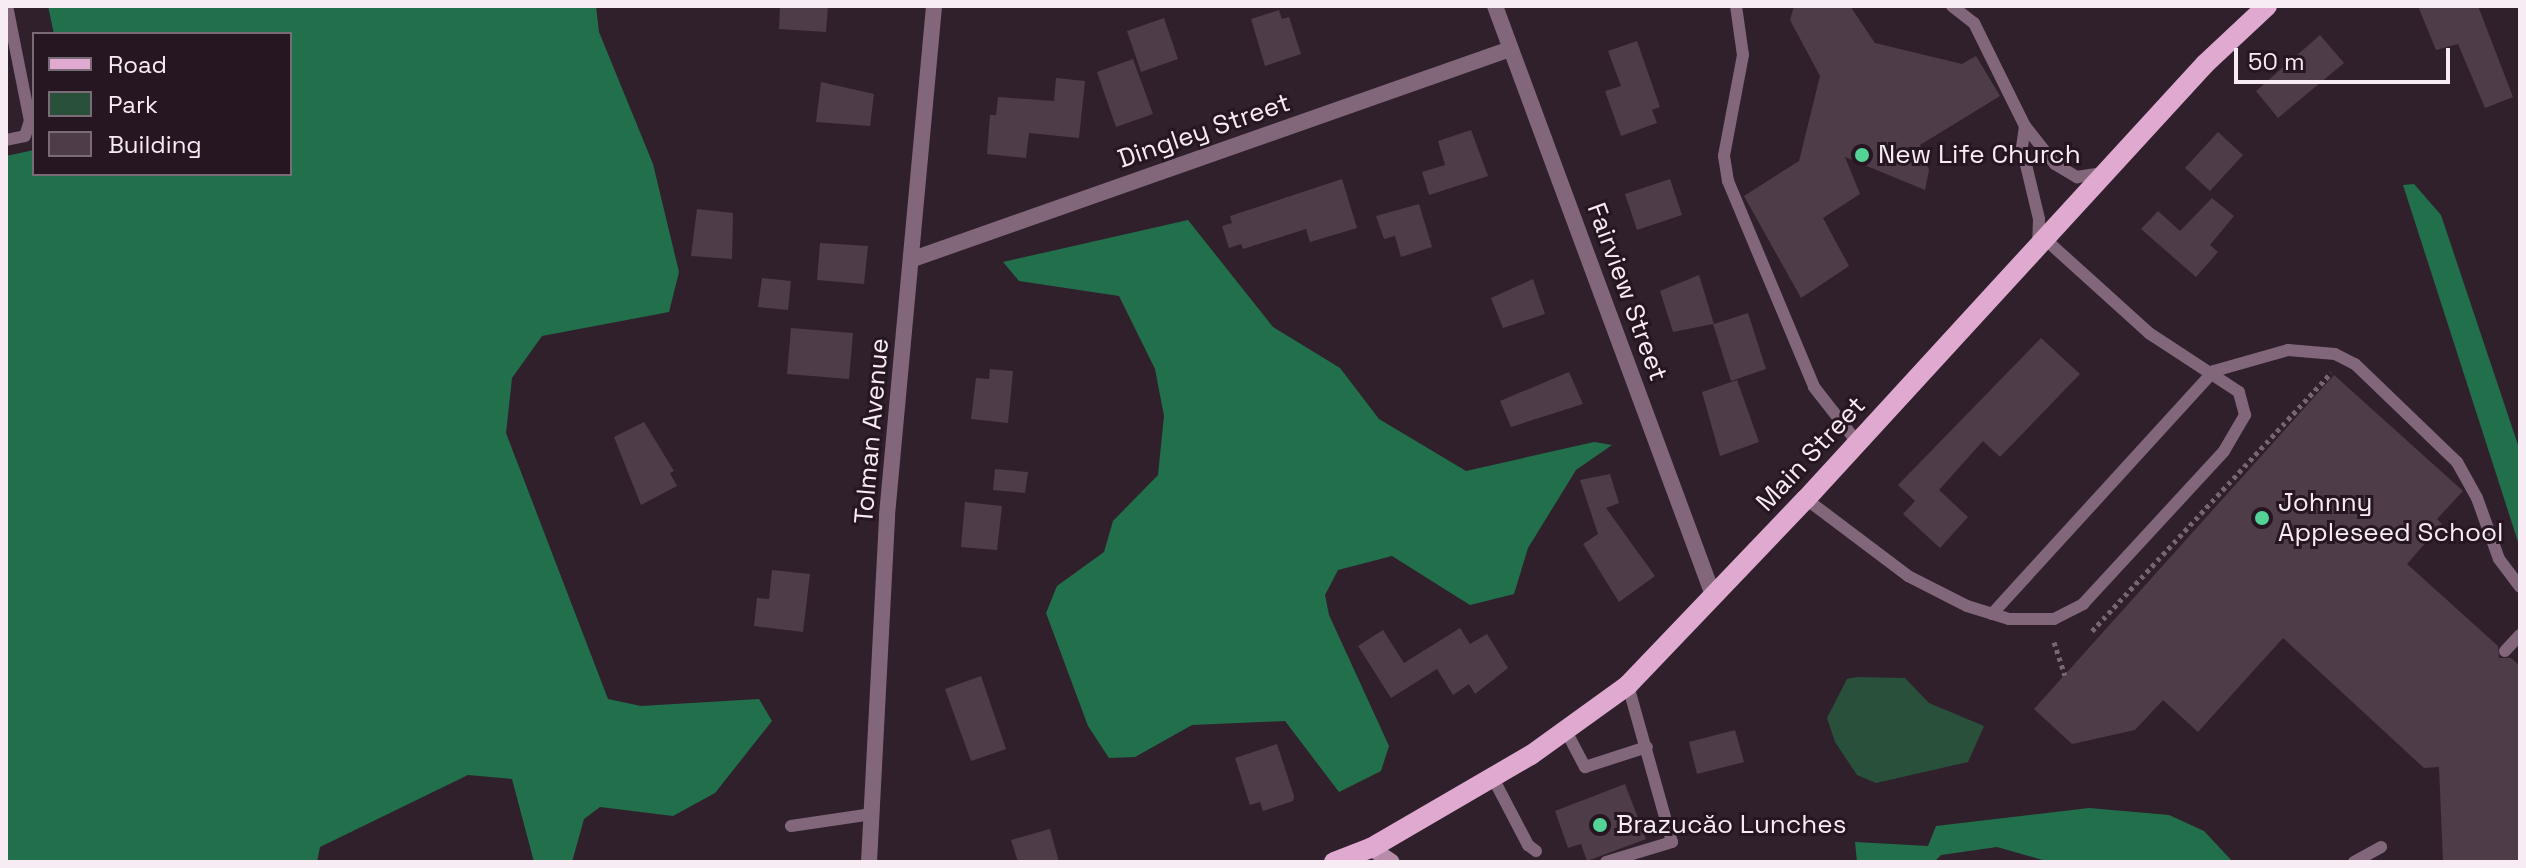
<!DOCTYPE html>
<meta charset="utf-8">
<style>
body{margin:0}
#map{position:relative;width:2526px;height:868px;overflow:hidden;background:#30202c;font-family:"Space Grotesk",sans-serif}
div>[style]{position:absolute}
.green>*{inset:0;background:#28503b}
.forest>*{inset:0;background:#21704b}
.building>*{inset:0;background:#4e3c49}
.path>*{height:5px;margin-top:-2.5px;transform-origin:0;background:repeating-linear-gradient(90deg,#756671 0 4px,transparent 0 8px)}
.service>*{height:12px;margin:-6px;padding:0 6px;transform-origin:6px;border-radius:6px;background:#82677a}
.minor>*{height:16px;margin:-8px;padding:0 8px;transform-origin:8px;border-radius:8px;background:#82677a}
.tertiary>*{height:16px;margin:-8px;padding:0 8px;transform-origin:8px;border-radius:8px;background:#82677a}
.secondary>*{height:16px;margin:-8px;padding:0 8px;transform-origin:8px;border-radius:8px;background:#b68caa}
.primary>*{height:20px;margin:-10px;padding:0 10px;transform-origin:10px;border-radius:10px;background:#dfa9d0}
.dots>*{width:22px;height:22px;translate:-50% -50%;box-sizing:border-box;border:4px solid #261622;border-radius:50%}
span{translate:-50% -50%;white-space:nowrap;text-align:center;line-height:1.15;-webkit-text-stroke:6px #261622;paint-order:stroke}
.street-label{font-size:26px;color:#f7ecf4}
.poi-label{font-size:26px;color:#f7ecf4}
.left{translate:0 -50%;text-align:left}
.frame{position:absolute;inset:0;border:8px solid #f7ecf4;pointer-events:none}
.legend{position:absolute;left:32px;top:32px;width:260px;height:144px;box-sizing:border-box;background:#261622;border:2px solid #7a6c76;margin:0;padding:10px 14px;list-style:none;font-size:24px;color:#f7ecf4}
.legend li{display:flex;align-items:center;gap:16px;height:40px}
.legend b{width:40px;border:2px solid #7a6c76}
.scale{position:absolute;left:2234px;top:48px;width:216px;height:36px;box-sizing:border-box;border:4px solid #f7ecf4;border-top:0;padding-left:10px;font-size:24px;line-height:28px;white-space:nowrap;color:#f7ecf4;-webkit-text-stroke:6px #261622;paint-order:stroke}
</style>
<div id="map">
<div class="green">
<div style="clip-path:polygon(1857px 677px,1905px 678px,1929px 703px,1984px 726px,1968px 762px,1876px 783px,1857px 775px,1835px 742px,1827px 718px,1847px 679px)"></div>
</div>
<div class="forest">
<div style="clip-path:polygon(48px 6px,596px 6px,599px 32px,653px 164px,679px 272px,669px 312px,542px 336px,512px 378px,506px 433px,608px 699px,641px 706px,759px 699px,772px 721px,715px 793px,673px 816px,600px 807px,584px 819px,572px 862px,534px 862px,512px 779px,468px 775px,320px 847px,317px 862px,6px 862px,6px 156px,34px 150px,34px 174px,290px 174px,290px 34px,54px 34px)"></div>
<div style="clip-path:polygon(2414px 184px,2441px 215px,2520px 451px,2520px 548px,2403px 185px)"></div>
<div style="clip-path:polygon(1188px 220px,1273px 327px,1340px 368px,1379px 419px,1466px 471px,1594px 442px,1612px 445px,1576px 470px,1528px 548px,1514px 594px,1470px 605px,1392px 556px,1338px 570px,1325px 595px,1329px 615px,1389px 746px,1381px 771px,1339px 792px,1285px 721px,1192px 725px,1135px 757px,1109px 758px,1088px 726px,1046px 613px,1057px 586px,1104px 552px,1113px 521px,1158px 475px,1164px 416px,1155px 369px,1119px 296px,1019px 281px,1003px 262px)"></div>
<div style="clip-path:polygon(2089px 808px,2169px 815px,2204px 831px,2233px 862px,2050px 862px,1997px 847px,1941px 855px,1934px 862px,1857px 862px,1855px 842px,1928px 846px,1936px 826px)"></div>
</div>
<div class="building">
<div style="clip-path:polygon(780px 6px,828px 6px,826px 32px,779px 29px)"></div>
<div style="clip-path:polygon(1794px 6px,1850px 6px,1875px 43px,1962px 64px,1976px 56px,2000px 96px,1920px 145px,1929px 170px,1925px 190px,1845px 157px,1860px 194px,1823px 218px,1849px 266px,1801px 298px,1744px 196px,1799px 161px,1820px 76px,1790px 20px)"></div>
<div style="clip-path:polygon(2418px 6px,2478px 6px,2513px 97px,2485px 108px,2458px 44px,2436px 50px)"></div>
<div style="clip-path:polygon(1279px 10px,1282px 19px,1289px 17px,1301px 54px,1265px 66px,1251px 19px)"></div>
<div style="clip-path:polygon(1164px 18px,1178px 59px,1141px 72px,1127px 31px)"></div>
<div style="clip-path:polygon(2320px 35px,2344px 63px,2278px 118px,2256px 91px)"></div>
<div style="clip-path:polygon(1637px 41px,1660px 107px,1652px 110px,1657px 123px,1621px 136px,1605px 91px,1621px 86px,1608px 51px)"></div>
<div style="clip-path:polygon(1133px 59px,1153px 114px,1116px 127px,1097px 72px)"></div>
<div style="clip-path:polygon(1056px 78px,1085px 81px,1079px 138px,1029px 133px,1026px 158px,987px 154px,990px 115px,996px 115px,998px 97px,1054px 101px)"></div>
<div style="clip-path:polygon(821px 82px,874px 94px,870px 126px,816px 122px)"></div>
<div style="clip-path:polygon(1471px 130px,1488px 176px,1429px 195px,1422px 172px,1445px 165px,1438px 141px)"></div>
<div style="clip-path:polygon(2218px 132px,2243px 155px,2210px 191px,2185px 168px)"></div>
<div style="clip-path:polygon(1342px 179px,1357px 228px,1310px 242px,1306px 229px,1243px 249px,1241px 244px,1229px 248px,1222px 226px,1232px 223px,1230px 216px)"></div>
<div style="clip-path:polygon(1670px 179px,1682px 215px,1637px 230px,1625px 194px)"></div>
<div style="clip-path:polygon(2212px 198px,2234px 216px,2210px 245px,2218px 252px,2196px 277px,2141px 229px,2158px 211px,2180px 231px)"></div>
<div style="clip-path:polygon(1419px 204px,1432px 247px,1401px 257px,1395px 236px,1384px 239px,1376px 216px)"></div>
<div style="clip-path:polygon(697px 209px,733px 213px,732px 259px,691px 256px)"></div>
<div style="clip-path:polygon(820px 243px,868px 246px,864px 284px,817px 280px)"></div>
<div style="clip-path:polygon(1699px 275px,1714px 324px,1748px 313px,1766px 369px,1731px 381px,1713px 324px,1673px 332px,1660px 291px)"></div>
<div style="clip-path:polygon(762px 278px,791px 281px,788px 310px,758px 307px)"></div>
<div style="clip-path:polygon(1533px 279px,1545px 314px,1503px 328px,1491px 298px)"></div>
<div style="clip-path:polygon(791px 328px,853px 333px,849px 379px,787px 374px)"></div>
<div style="clip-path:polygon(2041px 338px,2080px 374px,2000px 457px,1983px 441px,1939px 490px,1968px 517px,1940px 548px,1903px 514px,1915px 501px,1898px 485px)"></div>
<div style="clip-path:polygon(990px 369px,1013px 371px,1008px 423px,971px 419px,976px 378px,989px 379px)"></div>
<div style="clip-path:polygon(1569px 372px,1583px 404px,1511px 427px,1500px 401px)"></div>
<div style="clip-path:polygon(2334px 375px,2463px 491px,2437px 519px,2442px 524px,2407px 564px,2498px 646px,2499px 658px,2511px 658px,2520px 666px,2520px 862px,2443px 862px,2439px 767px,2424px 768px,2283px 638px,2198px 732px,2163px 700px,2135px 730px,2072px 744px,2034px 709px)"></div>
<div style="clip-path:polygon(1737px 380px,1759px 442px,1720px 456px,1702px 392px)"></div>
<div style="clip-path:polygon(644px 422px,674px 471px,670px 473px,677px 486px,641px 505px,614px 437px)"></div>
<div style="clip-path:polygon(995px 469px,1028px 472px,1025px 493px,993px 490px)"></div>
<div style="clip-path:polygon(1610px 474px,1619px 503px,1606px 508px,1655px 576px,1619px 602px,1583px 544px,1598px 534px,1580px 480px)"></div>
<div style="clip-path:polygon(965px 502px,1002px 506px,997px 550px,961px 547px)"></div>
<div style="clip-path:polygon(772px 570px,810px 574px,803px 632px,754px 626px,757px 598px,769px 599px)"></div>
<div style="clip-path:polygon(1460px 628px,1470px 644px,1487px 634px,1508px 668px,1475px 694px,1469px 684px,1453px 695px,1437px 669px,1391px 698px,1358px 646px,1383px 630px,1404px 663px)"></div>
<div style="clip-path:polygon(981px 676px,1006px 749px,971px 761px,945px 689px)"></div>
<div style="clip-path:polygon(1735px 730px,1744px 762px,1697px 774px,1689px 742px)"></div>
<div style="clip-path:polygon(1277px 744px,1294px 796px,1293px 801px,1263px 811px,1260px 802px,1250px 805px,1235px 758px)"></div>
<div style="clip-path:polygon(1625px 784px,1646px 839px,1587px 861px,1581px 844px,1568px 848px,1555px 811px)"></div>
<div style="clip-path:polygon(1050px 829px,1059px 862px,1018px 862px,1011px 840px)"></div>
</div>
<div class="path">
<div style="left:2092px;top:631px;width:352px;rotate:-47.2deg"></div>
<div style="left:2054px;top:642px;width:35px;rotate:72deg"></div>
</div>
<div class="service">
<div style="left:1736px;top:6px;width:49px;rotate:81.9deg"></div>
<div style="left:1743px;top:55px;width:103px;rotate:100.7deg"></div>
<div style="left:1724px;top:156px;width:25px;rotate:81deg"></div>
<div style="left:1728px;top:181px;width:223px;rotate:67.3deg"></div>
<div style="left:1814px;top:387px;width:70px;rotate:52deg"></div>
<div style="left:1952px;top:6px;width:28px;rotate:38deg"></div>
<div style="left:1974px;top:23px;width:115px;rotate:63.7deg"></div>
<div style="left:2025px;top:126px;width:48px;rotate:51.7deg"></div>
<div style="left:2055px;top:164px;width:26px;rotate:31deg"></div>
<div style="left:2077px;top:177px;width:26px;rotate:-9deg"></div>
<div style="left:2025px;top:126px;width:22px;rotate:98deg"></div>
<div style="left:2022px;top:148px;width:73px;rotate:76.5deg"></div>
<div style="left:2039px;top:219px;width:25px;rotate:92deg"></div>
<div style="left:6px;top:140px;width:19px;rotate:-12deg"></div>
<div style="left:25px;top:136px;width:16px;rotate:-72deg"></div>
<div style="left:30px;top:121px;width:117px;rotate:-101.3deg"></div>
<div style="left:1806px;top:499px;width:128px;rotate:37deg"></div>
<div style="left:1908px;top:576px;width:66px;rotate:27deg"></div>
<div style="left:1967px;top:606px;width:44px;rotate:17.2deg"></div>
<div style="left:2009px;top:619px;width:45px"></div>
<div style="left:2054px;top:619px;width:33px;rotate:-27deg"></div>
<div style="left:2083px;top:604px;width:208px;rotate:-47.3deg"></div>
<div style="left:2224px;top:451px;width:42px;rotate:-59.7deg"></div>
<div style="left:2245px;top:415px;width:24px;rotate:-105deg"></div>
<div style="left:2239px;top:392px;width:108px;rotate:-146.8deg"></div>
<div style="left:2149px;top:333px;width:140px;rotate:-137.9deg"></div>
<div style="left:1992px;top:614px;width:329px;rotate:-47.6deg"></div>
<div style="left:2214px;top:371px;width:77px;rotate:-15.8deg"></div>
<div style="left:2288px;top:350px;width:47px;rotate:4.9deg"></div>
<div style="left:2335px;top:354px;width:22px;rotate:27deg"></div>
<div style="left:2355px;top:364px;width:141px;rotate:43.9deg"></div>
<div style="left:2457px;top:462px;width:41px;rotate:60.9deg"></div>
<div style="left:2477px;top:498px;width:65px;rotate:70.2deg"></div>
<div style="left:2499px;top:559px;width:35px;rotate:53deg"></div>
<div style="left:2505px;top:651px;width:22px;rotate:-47deg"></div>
<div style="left:1566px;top:731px;width:41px;rotate:62.2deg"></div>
<div style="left:1585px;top:767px;width:65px;rotate:-17.9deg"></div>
<div style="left:1493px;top:778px;width:76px;rotate:62.4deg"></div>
<div style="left:1528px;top:845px;width:10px;rotate:37deg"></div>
<div style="left:791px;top:826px;width:82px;rotate:-8.4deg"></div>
<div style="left:1606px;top:862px;width:69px;rotate:-16.9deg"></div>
<div style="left:1672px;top:842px;width:163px;rotate:-105.7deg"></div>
<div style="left:2354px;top:862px;width:31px;rotate:-29deg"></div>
</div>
<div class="minor">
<div style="left:1495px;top:6px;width:628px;rotate:69.69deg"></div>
<div style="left:913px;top:259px;width:633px;rotate:-19.38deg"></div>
</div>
<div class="tertiary">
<div style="left:869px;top:862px;width:347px;rotate:-87deg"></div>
<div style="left:887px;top:515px;width:511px;rotate:-84.72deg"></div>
</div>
<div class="secondary">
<div style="left:1371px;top:848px;width:25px;rotate:34deg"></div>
</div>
<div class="primary">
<div style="left:1334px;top:862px;width:40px;rotate:-21deg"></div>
<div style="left:1371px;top:848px;width:185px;rotate:-30.2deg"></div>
<div style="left:1531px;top:755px;width:120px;rotate:-35.8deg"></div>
<div style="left:1628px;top:685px;width:257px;rotate:-46.3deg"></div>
<div style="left:1806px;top:499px;width:590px;rotate:-47.47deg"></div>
<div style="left:2205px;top:64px;width:85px;rotate:-43.1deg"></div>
</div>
<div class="dots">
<div style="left:1862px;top:155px;background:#54d396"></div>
<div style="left:2262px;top:518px;background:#54d396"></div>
<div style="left:1600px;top:825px;background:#54d396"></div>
</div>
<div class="street-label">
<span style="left:1204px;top:131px;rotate:-19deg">Dingley Street</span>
<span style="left:1627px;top:292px;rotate:70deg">Fairview Street</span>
<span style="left:872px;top:431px;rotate:-85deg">Tolman Avenue</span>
<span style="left:1811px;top:454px;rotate:-47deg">Main Street</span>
</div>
<div class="poi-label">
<span class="left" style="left:1878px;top:155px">New Life Church</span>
<span class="left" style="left:2278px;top:518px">Johnny<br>Appleseed School</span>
<span class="left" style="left:1616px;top:825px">Brazucăo Lunches</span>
</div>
<div class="frame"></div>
<ul class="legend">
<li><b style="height:10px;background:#dfa9d0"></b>Road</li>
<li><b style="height:22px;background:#28503b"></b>Park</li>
<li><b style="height:22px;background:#4e3c49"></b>Building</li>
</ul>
<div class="scale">50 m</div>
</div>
